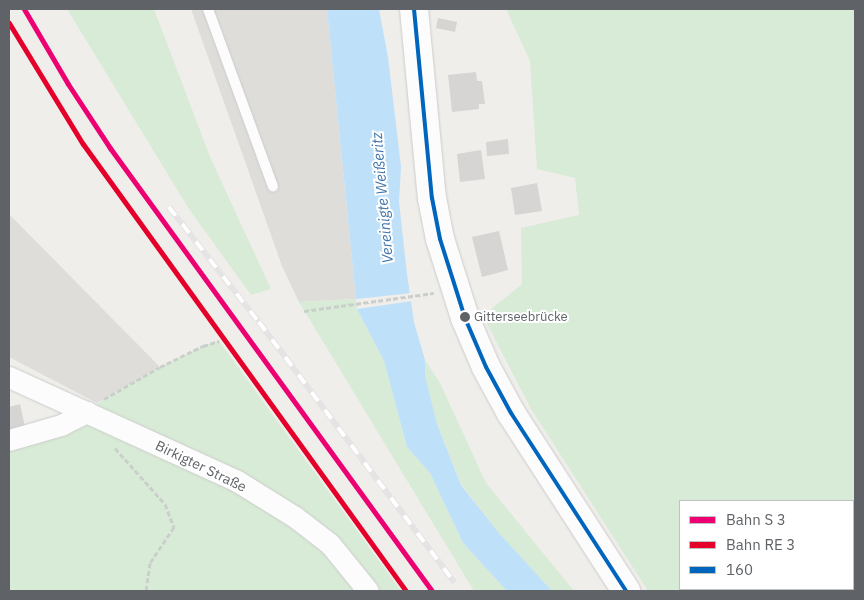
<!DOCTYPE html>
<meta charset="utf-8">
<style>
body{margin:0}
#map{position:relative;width:864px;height:600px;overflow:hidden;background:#efeeea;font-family:"IBM Plex Sans",sans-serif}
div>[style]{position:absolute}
.industrial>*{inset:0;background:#dfddda}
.green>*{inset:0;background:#d8ebd6}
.water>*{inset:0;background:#bfe0f9}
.pier>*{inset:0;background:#efeeea}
.building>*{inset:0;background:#d6d5d3}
.path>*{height:3px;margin-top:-1.5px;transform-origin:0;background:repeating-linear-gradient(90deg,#cacfcc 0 5px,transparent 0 7.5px)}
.roads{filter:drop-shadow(0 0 1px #cbcccc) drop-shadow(0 0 1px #cbcccc)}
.service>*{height:10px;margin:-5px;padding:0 5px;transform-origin:5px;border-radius:5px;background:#fdfcfc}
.minor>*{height:21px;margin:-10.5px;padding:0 10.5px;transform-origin:10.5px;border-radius:10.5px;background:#fdfcfc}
.secondary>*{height:28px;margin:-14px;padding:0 14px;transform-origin:14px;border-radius:14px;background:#fdfcfc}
.rail>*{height:5.5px;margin-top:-2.75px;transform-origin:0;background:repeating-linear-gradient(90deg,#fff 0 11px,#e4e4e4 0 22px);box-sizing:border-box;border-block:1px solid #e4e4e4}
.bus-1>*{height:4px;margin:-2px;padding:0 2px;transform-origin:2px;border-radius:2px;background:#0065bd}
.rail-1>*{height:5px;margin:-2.5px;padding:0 2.5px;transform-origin:2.5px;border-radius:2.5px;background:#ed0172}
.rail-2>*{height:5px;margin:-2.5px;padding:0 2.5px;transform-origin:2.5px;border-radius:2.5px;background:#e4002b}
.dots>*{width:14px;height:14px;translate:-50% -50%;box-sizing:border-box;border:2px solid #fff;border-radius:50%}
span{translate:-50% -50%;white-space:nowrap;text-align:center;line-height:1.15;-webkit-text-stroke:4px #fff;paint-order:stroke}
.bus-label{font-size:13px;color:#5f6368}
.left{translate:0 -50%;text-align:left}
.street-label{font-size:14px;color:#5f6368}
.water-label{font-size:15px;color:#4174aa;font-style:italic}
.frame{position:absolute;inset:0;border:10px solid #5f6368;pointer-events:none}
.legend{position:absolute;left:679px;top:500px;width:175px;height:90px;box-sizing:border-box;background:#fff;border:1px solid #bfc1c3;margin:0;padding:6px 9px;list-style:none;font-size:15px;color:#5f6368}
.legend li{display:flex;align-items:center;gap:10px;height:25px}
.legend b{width:25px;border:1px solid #bfc1c3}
</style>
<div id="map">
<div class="industrial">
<div style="clip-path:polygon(191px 9px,327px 9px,356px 299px,299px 302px,282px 266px)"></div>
<div style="clip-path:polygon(9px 214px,160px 367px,97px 403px,9px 357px)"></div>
</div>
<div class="green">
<div style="clip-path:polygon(67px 9px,154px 9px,210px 157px,271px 289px,251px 295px,189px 209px)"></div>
<div style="clip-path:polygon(506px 9px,855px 9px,855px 591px,849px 591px,847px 589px,853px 589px,853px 501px,680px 501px,681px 589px,678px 591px,648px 591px,531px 409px,483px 316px,522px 284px,521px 228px,579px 215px,575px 178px,537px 169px,530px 61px)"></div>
<div style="clip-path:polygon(356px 299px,357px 309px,384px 361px,407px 447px,430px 473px,463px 543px,507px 591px,474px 591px,299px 302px)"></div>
<div style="clip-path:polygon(219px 341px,401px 591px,9px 591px,9px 440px,87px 412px,105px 398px,160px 367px,203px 346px)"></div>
<div style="clip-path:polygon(425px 360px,440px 383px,486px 483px,574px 591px,552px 591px,499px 533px,461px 484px,437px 424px,425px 375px)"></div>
</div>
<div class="water">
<div style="clip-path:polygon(327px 9px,379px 9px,388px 57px,401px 167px,399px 202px,407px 274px,414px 322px,425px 360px,425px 375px,437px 424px,461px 485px,499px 533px,552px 591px,507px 591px,463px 543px,430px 473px,407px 447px,384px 361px,357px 309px)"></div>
</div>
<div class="pier">
<div style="clip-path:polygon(412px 293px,413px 301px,357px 309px,356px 299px)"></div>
</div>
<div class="building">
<div style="clip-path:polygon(438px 18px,457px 22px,455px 32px,436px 28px)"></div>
<div style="clip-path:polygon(476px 72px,477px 81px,482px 81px,485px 104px,479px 104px,479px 109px,452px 112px,448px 75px)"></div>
<div style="clip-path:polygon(508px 139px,509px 154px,487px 156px,486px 142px)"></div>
<div style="clip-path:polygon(481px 150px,485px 179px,460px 182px,457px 154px)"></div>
<div style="clip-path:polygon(537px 183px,542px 211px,515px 215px,511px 188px)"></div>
<div style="clip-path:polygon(499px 231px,508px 270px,482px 277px,472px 237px)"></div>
<div style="clip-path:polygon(20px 404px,25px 427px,9px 431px,9px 407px)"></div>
</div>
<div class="path">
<div style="left:304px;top:311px;width:131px;rotate:-7.9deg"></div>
<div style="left:104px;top:399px;width:64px;rotate:-29.7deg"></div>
<div style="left:160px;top:367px;width:48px;rotate:-26deg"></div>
<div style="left:203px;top:346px;width:17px;rotate:-17deg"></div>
<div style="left:115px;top:448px;width:75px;rotate:48.2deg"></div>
<div style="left:165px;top:504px;width:25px;rotate:69deg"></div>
<div style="left:174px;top:527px;width:43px;rotate:123.7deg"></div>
<div style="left:150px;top:563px;width:28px;rotate:98deg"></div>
</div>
<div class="roads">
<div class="service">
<div style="left:208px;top:9px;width:189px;rotate:69.9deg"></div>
</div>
<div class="minor">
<div style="left:9px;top:377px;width:251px;rotate:24.5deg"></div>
<div style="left:237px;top:481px;width:68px;rotate:31.8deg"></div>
<div style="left:295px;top:517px;width:44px;rotate:37.6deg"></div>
<div style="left:330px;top:544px;width:60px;rotate:51deg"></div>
<div style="left:9px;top:440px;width:54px;rotate:-16.1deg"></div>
<div style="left:61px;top:425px;width:29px;rotate:-27deg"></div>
</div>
<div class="secondary">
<div style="left:414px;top:9px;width:190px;rotate:84.6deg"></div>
<div style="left:432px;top:198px;width:42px;rotate:79deg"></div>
<div style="left:440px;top:239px;width:83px;rotate:72.4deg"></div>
<div style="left:465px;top:318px;width:53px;rotate:66.8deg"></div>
<div style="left:486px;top:367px;width:52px;rotate:61.5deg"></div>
<div style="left:511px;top:413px;width:212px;rotate:57.1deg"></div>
</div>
</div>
<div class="rail">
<div style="left:169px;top:207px;width:146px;rotate:52deg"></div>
<div style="left:259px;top:322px;width:326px;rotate:53.1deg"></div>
</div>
<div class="bus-1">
<div style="left:414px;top:9px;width:190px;rotate:84.6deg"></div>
<div style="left:432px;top:198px;width:42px;rotate:79deg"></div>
<div style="left:440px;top:239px;width:83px;rotate:72.4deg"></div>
<div style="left:465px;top:318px;width:53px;rotate:66.8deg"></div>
<div style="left:486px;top:367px;width:52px;rotate:61.5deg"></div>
<div style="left:511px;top:413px;width:212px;rotate:57.1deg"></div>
</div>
<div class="rail-1">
<div style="left:24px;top:9px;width:87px;rotate:59.6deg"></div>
<div style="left:68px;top:84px;width:77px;rotate:56.7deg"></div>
<div style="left:110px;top:148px;width:548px;rotate:53.99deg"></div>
</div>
<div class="rail-2">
<div style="left:9px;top:23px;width:142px;rotate:58.6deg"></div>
<div style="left:83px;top:144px;width:551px;rotate:54.15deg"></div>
</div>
<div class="dots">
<div style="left:465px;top:317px;background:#5f6368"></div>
</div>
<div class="bus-label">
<span class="left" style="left:474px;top:317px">Gitterseebrücke</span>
</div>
<div class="street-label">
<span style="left:201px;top:466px;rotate:26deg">Birkigter Straße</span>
</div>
<div class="water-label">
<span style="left:382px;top:198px;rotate:-95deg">Vereinigte Weißeritz</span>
</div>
<div class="frame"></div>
<ul class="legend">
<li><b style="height:6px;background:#ed0172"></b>Bahn S 3</li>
<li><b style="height:6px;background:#e4002b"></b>Bahn RE 3</li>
<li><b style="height:6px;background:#0065bd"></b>160</li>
</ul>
</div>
